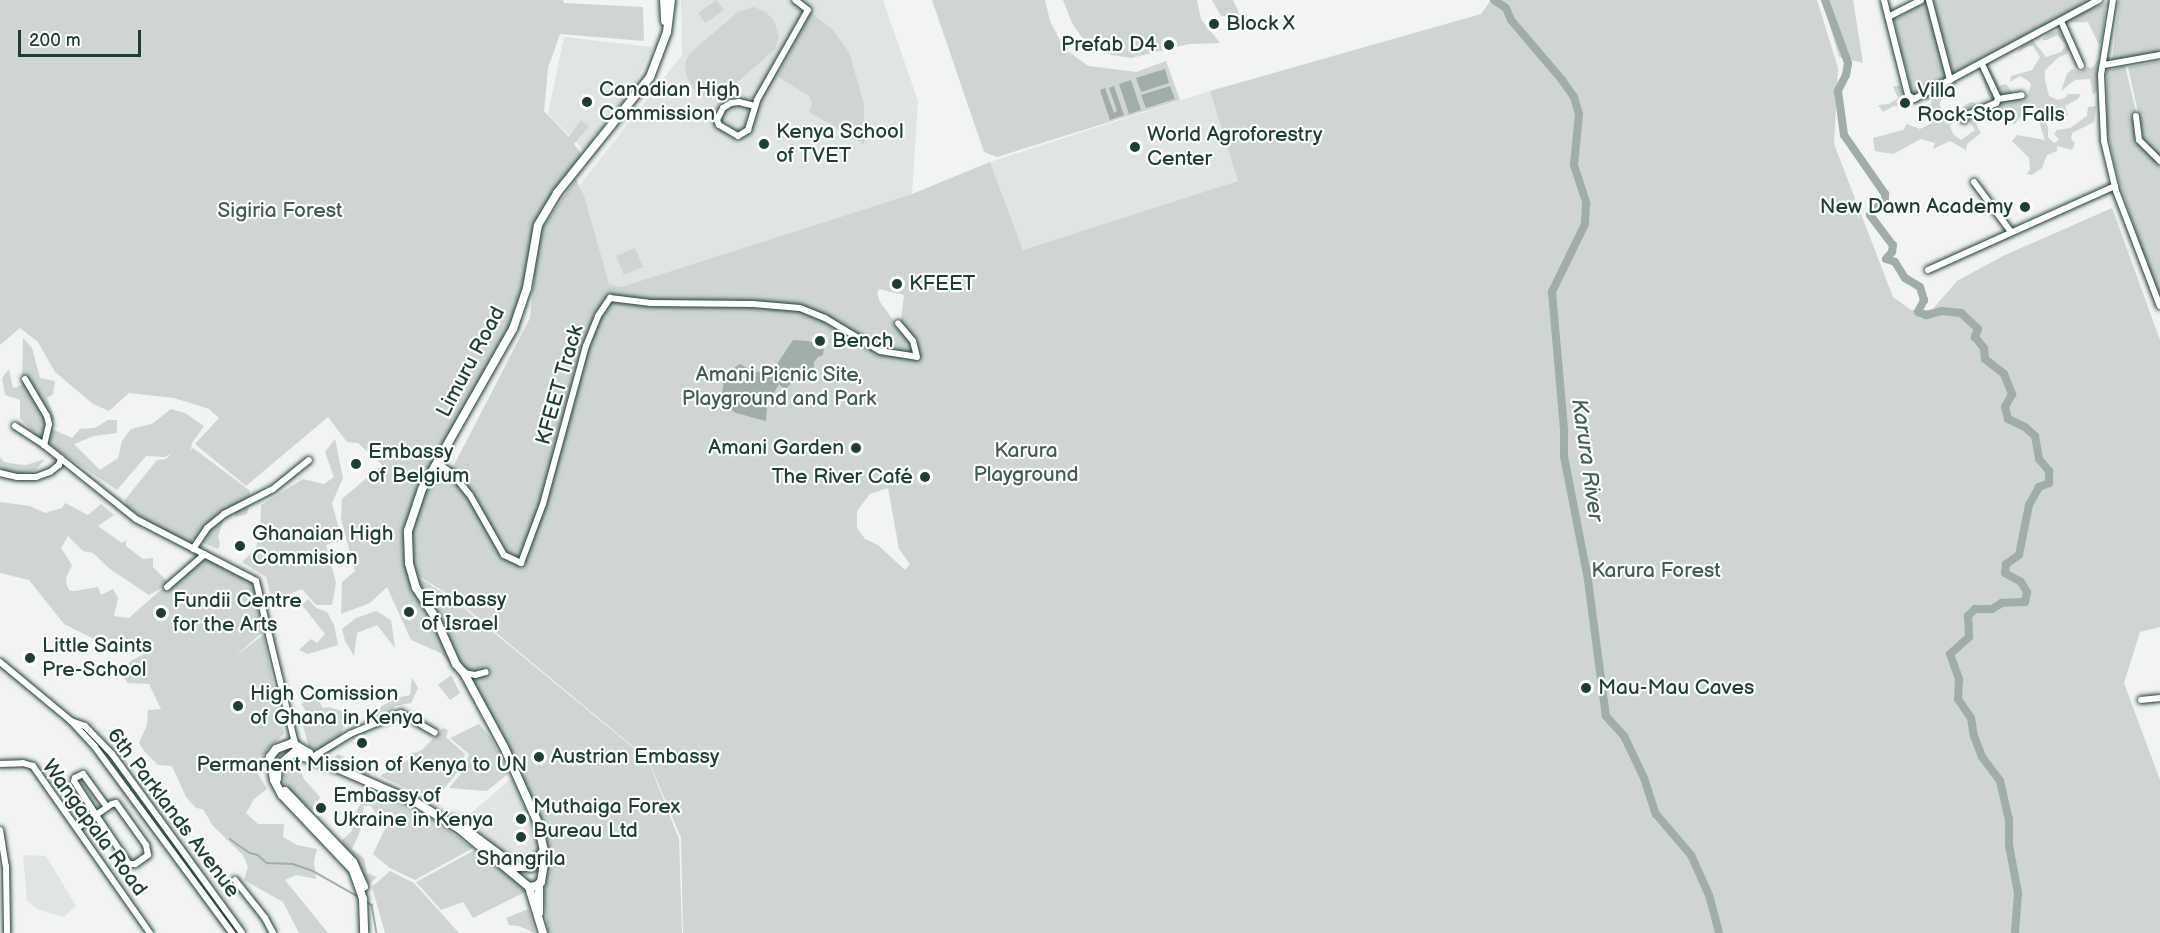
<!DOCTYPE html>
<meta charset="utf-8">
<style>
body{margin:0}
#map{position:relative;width:2160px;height:933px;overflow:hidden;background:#f2f3f3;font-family:"Balsamiq Sans",sans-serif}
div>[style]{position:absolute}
.built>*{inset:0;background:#e0e4e3}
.green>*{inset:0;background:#ced5d3}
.water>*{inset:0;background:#a1adaa}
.stream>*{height:1.5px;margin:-0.75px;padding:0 0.75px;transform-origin:0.75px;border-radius:0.75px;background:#a1adaa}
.river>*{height:8px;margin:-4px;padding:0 4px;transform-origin:4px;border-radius:4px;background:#a1adaa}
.roads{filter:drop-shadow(0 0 2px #1f3d34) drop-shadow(0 0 2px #1f3d34)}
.minor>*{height:6px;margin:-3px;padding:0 3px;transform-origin:3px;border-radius:3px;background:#fff}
.major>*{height:8px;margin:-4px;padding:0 4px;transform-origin:4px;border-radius:4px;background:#fff}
.dots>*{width:16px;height:16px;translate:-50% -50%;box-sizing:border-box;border:3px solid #fff;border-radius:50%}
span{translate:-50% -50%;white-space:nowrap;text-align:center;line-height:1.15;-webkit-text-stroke:4.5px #fff;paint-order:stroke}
.poi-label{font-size:21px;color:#1f3d34}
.left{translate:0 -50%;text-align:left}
.right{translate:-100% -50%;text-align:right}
.park-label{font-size:21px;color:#425b54}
.street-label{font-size:21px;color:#1f3d34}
.water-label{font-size:22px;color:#465f57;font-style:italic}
.scale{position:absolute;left:18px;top:30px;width:123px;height:27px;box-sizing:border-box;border:3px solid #1f3d34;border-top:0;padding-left:8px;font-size:18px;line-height:21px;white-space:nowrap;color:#1f3d34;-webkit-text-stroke:4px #fff;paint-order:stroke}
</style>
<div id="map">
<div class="built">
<div style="clip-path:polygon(681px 0,883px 0,918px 101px,912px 194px,621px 287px,609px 284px,579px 186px,682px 55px)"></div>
<div style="clip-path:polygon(564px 37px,653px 47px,632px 90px,585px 151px,548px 114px)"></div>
<div style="clip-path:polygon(1210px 91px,1239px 181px,1023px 250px,990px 162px)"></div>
<div style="clip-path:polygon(512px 778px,537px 835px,540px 850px,532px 864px,520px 866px,463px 820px)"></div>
<div style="clip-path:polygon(23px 855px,46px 856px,76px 906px,64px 917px,37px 909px,27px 900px)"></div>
</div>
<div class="green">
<div style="clip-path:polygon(evenodd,0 0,563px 0,564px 3px,643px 7px,644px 41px,560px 34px,548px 68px,544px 111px,569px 137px,581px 120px,589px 126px,574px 144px,580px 152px,581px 167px,536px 229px,521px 310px,435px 470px,449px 469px,454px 465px,530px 318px,539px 233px,576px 179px,585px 199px,609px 284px,621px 287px,912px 194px,990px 162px,1023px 250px,1238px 181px,1210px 91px,1481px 14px,1491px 0,1817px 0,1838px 68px,1834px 144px,1893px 297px,1911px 310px,1932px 310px,1957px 281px,2003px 256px,2112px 208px,2160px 340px,2160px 627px,2140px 632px,2124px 683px,2160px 780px,2160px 933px,683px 933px,681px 838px,648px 759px,453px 597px,413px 573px,409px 566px,460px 676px,441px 653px,411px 640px,387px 587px,370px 603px,341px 614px,342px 582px,355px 571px,341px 519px,342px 499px,382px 465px,358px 443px,347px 442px,328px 417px,246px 486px,195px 444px,219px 418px,209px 409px,174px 398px,129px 393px,109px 411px,93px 404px,55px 372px,38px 342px,20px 328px,0 345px,0 0,879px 289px,904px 295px,901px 320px,898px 323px,894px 321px,880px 302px,877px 293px,879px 289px,0 0,888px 488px,899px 549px,910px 564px,905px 570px,878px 545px,865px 539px,857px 528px,857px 511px,870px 494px,888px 488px)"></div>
<div style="clip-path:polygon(716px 0,724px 10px,705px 23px,698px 13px)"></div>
<div style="clip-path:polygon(932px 0,1045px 0,1050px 21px,1064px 48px,1088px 66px,1136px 72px,1166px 61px,1180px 100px,997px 157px,984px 152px)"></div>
<div style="clip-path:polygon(1063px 0,1197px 0,1201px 19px,1220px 43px,1189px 44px,1131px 58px,1112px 55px,1094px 47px,1081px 36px,1072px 23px)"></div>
<div style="clip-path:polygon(1212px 0,1233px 0,1240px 15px,1221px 16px)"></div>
<div style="clip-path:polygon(1822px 0,1853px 0,1863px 63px,1839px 57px)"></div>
<div style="clip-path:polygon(1931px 0,2090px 0,2086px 5px,2078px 6px,2084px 12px,2106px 3px,2102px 39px,2099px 45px,2088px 22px,2053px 23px,2043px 28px,2042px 26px,1931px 85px,1934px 93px,1928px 101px,1919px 99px,1903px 108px,1894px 106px,1883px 112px,1878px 105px,1889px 104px,1898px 98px,1893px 87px,1899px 85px,1904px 95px,1911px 88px,1903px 56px,1899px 53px,1901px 48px,1894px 20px)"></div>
<div style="clip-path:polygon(2119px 0,2160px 0,2160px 52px,2112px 61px)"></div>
<div style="clip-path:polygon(754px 7px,766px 12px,774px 21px,779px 37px,775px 49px,724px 94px,710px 99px,696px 93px,686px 75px,685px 63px,690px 53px,738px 12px)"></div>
<div style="clip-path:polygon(811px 13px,832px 29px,849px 52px,864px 104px,864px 144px,809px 112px,812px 103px,809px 96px,778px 77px)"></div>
<div style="clip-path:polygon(2060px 30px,2070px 48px,2067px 54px,2059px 57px,2045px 70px,2045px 80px,2049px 96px,2058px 100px,2065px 98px,2068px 94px,2081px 94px,2078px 99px,2065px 106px,2068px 115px,2064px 117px,2058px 111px,2045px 110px,2036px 115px,2021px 117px,2014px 125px,2009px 116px,1989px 116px,1976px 124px,1981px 133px,1967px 144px,1966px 150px,1950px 141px,1933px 149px,1935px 143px,1921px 139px,1893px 154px,1875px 151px,1873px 138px,1903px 130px,1907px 124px,1920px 129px,1930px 124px,1937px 117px,1930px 107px,1932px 99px,1955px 82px,1958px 83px,1940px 102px,1941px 114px,1946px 120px,1968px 103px,1974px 102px,1977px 106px,1960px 116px,1950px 126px,1953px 134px,1961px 140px,1975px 130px,1968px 120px,1998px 108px,1988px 95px,1981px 71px,1990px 68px,1999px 86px,2006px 84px,2017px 99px,2028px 94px,2031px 84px,2027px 80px,2020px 76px,2010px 82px,2011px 76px,2032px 70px,2040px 57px,2033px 46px,2029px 46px,2018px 52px,2021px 47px,2033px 40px,2046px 57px,2061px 52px,2066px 45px,2057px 35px,2047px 40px,2042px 40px,2047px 34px)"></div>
<div style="clip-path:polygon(2098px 60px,2097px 90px,2093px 95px,2090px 79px,2075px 80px,2061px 91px,2067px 74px,2072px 69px,2080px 72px,2087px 67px,2092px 68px)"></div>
<div style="clip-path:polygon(2160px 61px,2160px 156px,2144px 140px,2128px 67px)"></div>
<div style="clip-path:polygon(2125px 66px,2143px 140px,2160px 158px,2160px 297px,2153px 283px,2119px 181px,2107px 131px,2107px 70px)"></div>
<div style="clip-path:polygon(2096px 106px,2094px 122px,2072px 133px,2071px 139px,2075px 143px,2072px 150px,2057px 146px,2057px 151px,2047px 155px,2042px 168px,2032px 175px,2027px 174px,2030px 169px,2029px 158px,2012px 141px,2017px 135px,2045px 140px,2039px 122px,2044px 120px,2048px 127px,2048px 137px,2054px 143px,2059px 140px,2054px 134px,2057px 130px,2070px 128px,2087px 116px,2088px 107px)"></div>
<div style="clip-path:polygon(635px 248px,643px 267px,624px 275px,616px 256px)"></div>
<div style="clip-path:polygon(23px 338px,32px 348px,40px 378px,55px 381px,53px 394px,47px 398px,55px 419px,43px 425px,72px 438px,80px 429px,95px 428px,108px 420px,117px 420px,117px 433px,94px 436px,74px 444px,100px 470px,118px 458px,122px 441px,131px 429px,152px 424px,171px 409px,185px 413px,204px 426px,192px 443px,191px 450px,193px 448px,249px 490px,251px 498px,247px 514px,235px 517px,234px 513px,226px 514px,218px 536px,220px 544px,218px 549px,193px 539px,190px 543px,152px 524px,125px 506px,127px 504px,124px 501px,157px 460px,166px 459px,172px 453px,165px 457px,146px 456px,117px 490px,38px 437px,20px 418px,20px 400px,5px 395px,2px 378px,9px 369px,13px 388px,22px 385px)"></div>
<div style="clip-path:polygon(335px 439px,343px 478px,332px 503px,342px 540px,326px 545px,336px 583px,332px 605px,316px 605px,302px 589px,272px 601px,266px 577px,242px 562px,255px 550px,260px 534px,261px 505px,303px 479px,324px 484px,334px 477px,325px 452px)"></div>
<div style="clip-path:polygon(0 457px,4px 462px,15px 464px,26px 465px,45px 459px,36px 470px,16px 475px,0 471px)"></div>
<div style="clip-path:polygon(evenodd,0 502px,30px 506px,45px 513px,62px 508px,65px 503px,88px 515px,101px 504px,114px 515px,98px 526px,122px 543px,126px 540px,126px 546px,143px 559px,153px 558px,153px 567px,168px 582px,201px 554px,253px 583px,263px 632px,234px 657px,263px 635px,284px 734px,267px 750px,258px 774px,267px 789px,254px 799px,246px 813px,258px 824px,284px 824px,283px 837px,297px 845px,317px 849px,314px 861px,316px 879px,296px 875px,285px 880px,328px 933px,299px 933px,283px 902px,244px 880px,248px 867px,243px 855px,213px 826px,203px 809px,196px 808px,186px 797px,172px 766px,158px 765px,145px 752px,139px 743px,147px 725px,148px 710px,161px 709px,149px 684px,128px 683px,120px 673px,132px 660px,144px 654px,129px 640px,108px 639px,106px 645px,64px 624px,29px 580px,0 573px,0 502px,68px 536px,83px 551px,93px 553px,110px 569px,149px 595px,164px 587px,129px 618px,114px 616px,118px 598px,113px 589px,101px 595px,98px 587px,75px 591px,70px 591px,67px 586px,66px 578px,72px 565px,61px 548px,68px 536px)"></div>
<div style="clip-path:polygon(414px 575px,452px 598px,648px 760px,679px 839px,682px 933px,548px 933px,544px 895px,549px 851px,538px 817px,518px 765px,475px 691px)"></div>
<div style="clip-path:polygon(308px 599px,316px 608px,327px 612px,334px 625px,338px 645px,308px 654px,299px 650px,311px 639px,317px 643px,325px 634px,302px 605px)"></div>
<div style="clip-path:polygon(376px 611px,391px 620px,395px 648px,377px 625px,357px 633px,354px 656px,345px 641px,342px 629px,356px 618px)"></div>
<div style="clip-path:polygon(451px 675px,460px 693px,450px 700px,438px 685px)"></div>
<div style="clip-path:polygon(412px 677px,418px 688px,411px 703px,395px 706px,391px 723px,374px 715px,382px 706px,396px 698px,410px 695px)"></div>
<div style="clip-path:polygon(316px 696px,323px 708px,329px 707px,348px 713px,336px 749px,328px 754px,309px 747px,303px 726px,315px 725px,301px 704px)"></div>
<div style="clip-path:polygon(479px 724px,491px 738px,509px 773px,487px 791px,449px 788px,463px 771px,469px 754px,450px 738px)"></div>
<div style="clip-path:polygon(443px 728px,448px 730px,446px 737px,465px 754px,460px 769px,443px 790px,419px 794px,380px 776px,413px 757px,411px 754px,422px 750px)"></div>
<div style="clip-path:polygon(338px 754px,371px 770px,369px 776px,331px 760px)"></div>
<div style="clip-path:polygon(296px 761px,304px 779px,320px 797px,314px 810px,304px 804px,285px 784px,283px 769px)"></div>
<div style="clip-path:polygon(366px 795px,397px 803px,399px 799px,408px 802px,473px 848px,415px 880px,390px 868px,373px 854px,393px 812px,385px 812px,380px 821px,371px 806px,364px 806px,359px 834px,352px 849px,364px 858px,367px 873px,377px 877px,369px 884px,344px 855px,342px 840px,352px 831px,357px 810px)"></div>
<div style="clip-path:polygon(475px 850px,527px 891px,473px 918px,463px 902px,441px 910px,416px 882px)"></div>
<div style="clip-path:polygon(390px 871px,414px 883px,459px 933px,385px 933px,372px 887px)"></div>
<div style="clip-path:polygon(528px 909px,531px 918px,535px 933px,519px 926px,509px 925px,506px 918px)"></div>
</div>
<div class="water">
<div style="clip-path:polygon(1165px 69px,1169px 83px,1141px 92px,1136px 78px)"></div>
<div style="clip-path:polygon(1131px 80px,1141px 110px,1129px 114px,1119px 84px)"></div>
<div style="clip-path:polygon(1114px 86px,1124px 115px,1110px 120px,1100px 90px,1105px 88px,1114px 113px,1117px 111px,1109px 88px)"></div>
<div style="clip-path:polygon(1170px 86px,1175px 99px,1146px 108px,1141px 95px)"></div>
<div style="clip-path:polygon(793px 340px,808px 341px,824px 347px,823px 355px,818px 357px,814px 362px,814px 371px,799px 379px,795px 375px,788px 377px,790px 384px,785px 390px,779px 384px,767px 405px,766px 421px,736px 413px,729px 408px,722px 395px,724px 379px,731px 370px,740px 364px,753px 371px,766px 373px,777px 371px,777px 364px)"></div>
</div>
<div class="stream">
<div style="left:230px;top:839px;width:24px;rotate:35deg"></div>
<div style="left:250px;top:853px;width:8px;rotate:14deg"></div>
<div style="left:258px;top:855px;width:12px;rotate:42deg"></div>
<div style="left:267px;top:863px;width:26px;rotate:2deg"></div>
<div style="left:293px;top:864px;width:21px;rotate:19deg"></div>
<div style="left:313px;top:871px;width:53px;rotate:29.5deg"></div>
<div style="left:366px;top:902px;width:7px;rotate:27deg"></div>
<div style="left:372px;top:905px;width:28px;rotate:80deg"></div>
</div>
<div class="river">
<div style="left:1494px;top:0;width:14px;rotate:34deg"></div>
<div style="left:1506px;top:8px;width:13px;rotate:67deg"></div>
<div style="left:1511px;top:20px;width:79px;rotate:49.6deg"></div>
<div style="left:1562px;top:80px;width:21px;rotate:55deg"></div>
<div style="left:1574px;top:97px;width:18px;rotate:74deg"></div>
<div style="left:1579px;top:114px;width:51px;rotate:95.6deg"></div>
<div style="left:1574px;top:165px;width:40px;rotate:72deg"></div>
<div style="left:1586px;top:203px;width:21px;rotate:93deg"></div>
<div style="left:1585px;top:224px;width:76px;rotate:115.9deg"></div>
<div style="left:1552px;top:292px;width:139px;rotate:85deg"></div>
<div style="left:1564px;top:430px;width:26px;rotate:90deg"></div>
<div style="left:1564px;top:456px;width:126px;rotate:79deg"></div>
<div style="left:1588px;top:580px;width:137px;rotate:82.5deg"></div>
<div style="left:1606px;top:716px;width:27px;rotate:48deg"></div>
<div style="left:1624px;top:736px;width:47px;rotate:64.5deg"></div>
<div style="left:1644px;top:778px;width:38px;rotate:72deg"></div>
<div style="left:1656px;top:814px;width:54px;rotate:49.5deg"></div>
<div style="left:1691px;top:855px;width:44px;rotate:65.8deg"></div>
<div style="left:1709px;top:895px;width:39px;rotate:75deg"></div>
<div style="left:1825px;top:0;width:67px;rotate:69.9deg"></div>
<div style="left:1848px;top:63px;width:12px;rotate:99deg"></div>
<div style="left:1846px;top:75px;width:18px;rotate:117deg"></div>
<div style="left:1838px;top:91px;width:44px;rotate:82.2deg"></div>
<div style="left:1844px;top:135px;width:72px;rotate:55.2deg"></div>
<div style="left:1885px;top:194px;width:5px;rotate:90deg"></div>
<div style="left:1885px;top:199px;width:22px;rotate:133deg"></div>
<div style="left:1870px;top:215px;width:38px;rotate:53deg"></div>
<div style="left:1893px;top:245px;width:7px;rotate:98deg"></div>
<div style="left:1892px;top:252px;width:9px;rotate:131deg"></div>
<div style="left:1886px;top:259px;width:9px;rotate:18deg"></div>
<div style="left:1895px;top:262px;width:19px;rotate:58deg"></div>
<div style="left:1905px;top:278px;width:17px;rotate:31deg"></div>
<div style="left:1920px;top:287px;width:14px;rotate:73deg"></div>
<div style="left:1924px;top:300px;width:13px;rotate:117deg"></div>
<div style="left:1918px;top:312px;width:9px;rotate:21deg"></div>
<div style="left:1926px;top:315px;width:16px;rotate:-14deg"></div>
<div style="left:1942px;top:311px;width:19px;rotate:6deg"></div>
<div style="left:1961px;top:313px;width:23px;rotate:43deg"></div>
<div style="left:1978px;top:329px;width:9px;rotate:111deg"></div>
<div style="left:1975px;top:337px;width:14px;rotate:51deg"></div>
<div style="left:1984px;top:348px;width:11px;rotate:85deg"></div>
<div style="left:1985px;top:359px;width:24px;rotate:38deg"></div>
<div style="left:2004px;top:374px;width:22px;rotate:68deg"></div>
<div style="left:2012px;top:394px;width:15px;rotate:118deg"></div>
<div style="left:2005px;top:407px;width:12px;rotate:76deg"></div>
<div style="left:2008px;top:419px;width:19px;rotate:25deg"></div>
<div style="left:2025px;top:427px;width:13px;rotate:42deg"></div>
<div style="left:2035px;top:436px;width:23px;rotate:80deg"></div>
<div style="left:2039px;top:459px;width:16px;rotate:50deg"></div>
<div style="left:2049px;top:471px;width:12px;rotate:90deg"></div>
<div style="left:2049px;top:483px;width:11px;rotate:158deg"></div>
<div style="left:2039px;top:487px;width:21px;rotate:119deg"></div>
<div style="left:2029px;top:505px;width:51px;rotate:101.3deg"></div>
<div style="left:2019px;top:555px;width:16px;rotate:145deg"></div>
<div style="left:2006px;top:564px;width:9px;rotate:96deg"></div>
<div style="left:2005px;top:573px;width:18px;rotate:29deg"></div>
<div style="left:2021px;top:582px;width:12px;rotate:59deg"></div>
<div style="left:2027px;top:592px;width:10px;rotate:101deg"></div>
<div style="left:2025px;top:602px;width:23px;rotate:178deg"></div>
<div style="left:2002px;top:603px;width:12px;rotate:149deg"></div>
<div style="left:1992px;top:609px;width:17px;rotate:180deg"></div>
<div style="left:1975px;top:609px;width:10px;rotate:135deg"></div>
<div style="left:1968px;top:616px;width:21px;rotate:87deg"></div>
<div style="left:1969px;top:637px;width:25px;rotate:138deg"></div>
<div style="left:1950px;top:654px;width:27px;rotate:70deg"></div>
<div style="left:1959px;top:679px;width:20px;rotate:93deg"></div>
<div style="left:1958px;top:699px;width:23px;rotate:56deg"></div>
<div style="left:1971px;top:718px;width:18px;rotate:81deg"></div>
<div style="left:1974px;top:736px;width:22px;rotate:69deg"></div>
<div style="left:1982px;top:757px;width:30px;rotate:53deg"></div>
<div style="left:2000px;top:781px;width:39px;rotate:77deg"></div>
<div style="left:2009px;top:819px;width:26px;rotate:90deg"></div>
<div style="left:2009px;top:845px;width:49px;rotate:79.4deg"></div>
<div style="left:2018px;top:893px;width:40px;rotate:94.3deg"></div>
</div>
<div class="roads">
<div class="minor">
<div style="left:1884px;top:0;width:98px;rotate:75.8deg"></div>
<div style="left:1908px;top:95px;width:7px;rotate:34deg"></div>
<div style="left:1914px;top:99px;width:210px;rotate:-28.2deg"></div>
<div style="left:1929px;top:0;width:83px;rotate:75.3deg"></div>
<div style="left:2113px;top:0;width:76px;rotate:99.1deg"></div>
<div style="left:2101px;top:75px;width:66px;rotate:87.4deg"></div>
<div style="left:2104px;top:141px;width:51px;rotate:76.5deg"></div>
<div style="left:2116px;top:191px;width:123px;rotate:69.1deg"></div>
<div style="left:1888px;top:17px;width:37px;rotate:-27deg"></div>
<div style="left:2061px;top:21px;width:49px;rotate:66deg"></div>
<div style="left:1982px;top:64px;width:38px;rotate:65deg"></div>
<div style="left:1998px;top:99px;width:24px;rotate:-9deg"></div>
<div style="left:2104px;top:65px;width:57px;rotate:-10.1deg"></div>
<div style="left:755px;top:106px;width:16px;rotate:-166deg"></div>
<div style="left:739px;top:102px;width:8px;rotate:173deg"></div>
<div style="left:731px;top:103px;width:9px;rotate:148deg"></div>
<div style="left:723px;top:108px;width:13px;rotate:117deg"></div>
<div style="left:717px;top:120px;width:5px;rotate:68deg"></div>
<div style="left:719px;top:125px;width:22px;rotate:30deg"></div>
<div style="left:738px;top:136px;width:12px;rotate:-31deg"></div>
<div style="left:748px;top:130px;width:31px;rotate:-73deg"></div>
<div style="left:757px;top:100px;width:103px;rotate:-60.5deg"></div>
<div style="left:808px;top:10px;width:16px;rotate:-142deg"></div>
<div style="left:2136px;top:116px;width:24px;rotate:83deg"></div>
<div style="left:2139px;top:140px;width:30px;rotate:45deg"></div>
<div style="left:1964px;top:120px;width:4px;rotate:-90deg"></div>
<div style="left:1964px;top:116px;width:35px;rotate:-22deg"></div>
<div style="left:1996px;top:103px;width:4px;rotate:-63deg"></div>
<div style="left:1974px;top:182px;width:62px;rotate:53.5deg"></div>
<div style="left:1928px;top:270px;width:205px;rotate:-24.2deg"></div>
<div style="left:25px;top:379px;width:43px;rotate:59.3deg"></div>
<div style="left:47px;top:416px;width:8px;rotate:76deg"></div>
<div style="left:49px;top:424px;width:22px;rotate:103deg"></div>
<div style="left:44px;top:445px;width:118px;rotate:38.8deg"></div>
<div style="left:136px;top:519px;width:135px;rotate:27.3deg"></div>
<div style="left:256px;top:581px;width:168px;rotate:76.5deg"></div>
<div style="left:15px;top:426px;width:35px;rotate:33deg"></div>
<div style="left:437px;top:463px;width:18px;rotate:34deg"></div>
<div style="left:452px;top:473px;width:28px;rotate:51deg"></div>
<div style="left:470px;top:495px;width:69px;rotate:60.5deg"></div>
<div style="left:504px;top:555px;width:19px;rotate:25deg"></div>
<div style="left:521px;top:563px;width:63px;rotate:-69.6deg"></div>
<div style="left:543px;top:504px;width:164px;rotate:-74.8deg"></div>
<div style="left:586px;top:346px;width:32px;rotate:-68deg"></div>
<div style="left:598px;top:316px;width:22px;rotate:-56deg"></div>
<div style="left:610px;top:298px;width:41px;rotate:7deg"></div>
<div style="left:651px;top:303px;width:102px;rotate:0.6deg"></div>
<div style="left:753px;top:304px;width:47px;rotate:4.9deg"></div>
<div style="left:800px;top:308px;width:27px;rotate:22deg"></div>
<div style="left:825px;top:318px;width:64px;rotate:31deg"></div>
<div style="left:880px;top:351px;width:37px;rotate:9deg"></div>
<div style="left:917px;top:357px;width:16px;rotate:-104deg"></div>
<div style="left:913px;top:341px;width:23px;rotate:-130deg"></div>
<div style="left:0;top:473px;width:17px;rotate:13deg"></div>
<div style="left:17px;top:477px;width:19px"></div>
<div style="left:36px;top:477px;width:15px;rotate:-20deg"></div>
<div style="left:50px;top:472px;width:11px;rotate:-38deg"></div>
<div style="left:59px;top:465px;width:7px;rotate:-74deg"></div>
<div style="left:193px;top:549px;width:25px;rotate:-56deg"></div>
<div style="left:207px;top:528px;width:22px;rotate:-39deg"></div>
<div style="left:224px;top:514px;width:55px;rotate:-27deg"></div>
<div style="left:273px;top:489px;width:46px;rotate:-38.9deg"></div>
<div style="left:167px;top:587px;width:50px;rotate:-41deg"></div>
<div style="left:0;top:662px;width:92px;rotate:39.7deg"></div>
<div style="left:71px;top:721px;width:35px;rotate:47deg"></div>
<div style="left:95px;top:747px;width:231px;rotate:53.6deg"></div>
<div style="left:464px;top:673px;width:11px;rotate:10deg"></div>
<div style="left:475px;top:675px;width:11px;rotate:-15deg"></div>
<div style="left:2141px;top:700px;width:19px;rotate:-6deg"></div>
<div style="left:71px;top:721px;width:15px;rotate:20deg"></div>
<div style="left:85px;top:726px;width:39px;rotate:46deg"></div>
<div style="left:112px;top:754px;width:221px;rotate:54deg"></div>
<div style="left:314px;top:756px;width:42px;rotate:-31.4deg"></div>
<div style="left:350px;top:734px;width:55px;rotate:-22.4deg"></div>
<div style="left:401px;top:713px;width:39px;rotate:30deg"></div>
<div style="left:0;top:764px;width:23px;rotate:-2deg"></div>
<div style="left:23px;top:763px;width:10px;rotate:17deg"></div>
<div style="left:33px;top:766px;width:204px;rotate:55deg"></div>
<div style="left:77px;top:828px;width:23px;rotate:-34deg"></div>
<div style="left:96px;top:815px;width:19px;rotate:-35deg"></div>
<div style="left:112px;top:804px;width:4px;rotate:-14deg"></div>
<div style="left:116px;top:803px;width:52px;rotate:54.5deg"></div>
<div style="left:146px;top:845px;width:10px;rotate:79deg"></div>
<div style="left:148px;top:855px;width:16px;rotate:145deg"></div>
<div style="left:135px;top:864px;width:6px;rotate:180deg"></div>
<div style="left:129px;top:864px;width:59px;rotate:-124deg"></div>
<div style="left:96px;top:815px;width:40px;rotate:-122.9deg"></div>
<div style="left:74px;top:781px;width:3px;rotate:-72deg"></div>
<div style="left:75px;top:778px;width:9px;rotate:-27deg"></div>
<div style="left:83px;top:774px;width:41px;rotate:54deg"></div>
<div style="left:0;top:830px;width:36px;rotate:81deg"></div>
<div style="left:6px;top:866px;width:67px;rotate:89.1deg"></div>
<div style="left:235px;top:880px;width:48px;rotate:51.7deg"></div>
<div style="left:265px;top:918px;width:17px;rotate:62deg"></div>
</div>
<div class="major">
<div style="left:664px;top:0;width:21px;rotate:87deg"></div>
<div style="left:309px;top:753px;width:20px;rotate:-150deg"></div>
<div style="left:292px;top:743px;width:17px;rotate:159deg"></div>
<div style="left:276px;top:749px;width:10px;rotate:127deg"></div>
<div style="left:270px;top:757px;width:23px;rotate:80deg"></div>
<div style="left:274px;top:780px;width:17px;rotate:62deg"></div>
<div style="left:282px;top:795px;width:103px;rotate:46.6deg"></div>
<div style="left:353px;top:870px;width:31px;rotate:71deg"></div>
<div style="left:363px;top:899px;width:34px;rotate:88deg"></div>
<div style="left:295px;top:754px;width:44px;rotate:18.4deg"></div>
<div style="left:337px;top:768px;width:87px;rotate:23.6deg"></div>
<div style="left:417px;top:803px;width:48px;rotate:31.4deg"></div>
<div style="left:458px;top:828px;width:92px;rotate:39.7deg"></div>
<div style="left:529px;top:887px;width:7px;rotate:-8deg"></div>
<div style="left:536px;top:886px;width:6px;rotate:-39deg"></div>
<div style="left:541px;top:882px;width:26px;rotate:-81deg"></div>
<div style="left:545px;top:856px;width:34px;rotate:-102deg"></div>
<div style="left:538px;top:823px;width:83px;rotate:-114.1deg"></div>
<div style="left:504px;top:747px;width:84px;rotate:-118.4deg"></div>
<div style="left:464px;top:673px;width:12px;rotate:-132deg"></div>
<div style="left:456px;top:664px;width:51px;rotate:-114.1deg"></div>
<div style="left:435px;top:617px;width:35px;rotate:-123deg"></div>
<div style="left:416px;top:588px;width:26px;rotate:-106deg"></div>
<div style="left:409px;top:563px;width:32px;rotate:-92deg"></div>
<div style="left:408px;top:531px;width:44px;rotate:-71.6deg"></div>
<div style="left:422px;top:489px;width:184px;rotate:-60.4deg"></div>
<div style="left:513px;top:329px;width:43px;rotate:-71.1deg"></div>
<div style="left:527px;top:288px;width:64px;rotate:-80.1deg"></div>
<div style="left:538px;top:225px;width:37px;rotate:-59deg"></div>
<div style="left:557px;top:193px;width:149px;rotate:-51.3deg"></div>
<div style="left:650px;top:77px;width:48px;rotate:-69.3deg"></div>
<div style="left:667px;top:32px;width:32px;rotate:-83deg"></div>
<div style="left:277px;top:779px;width:13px;rotate:-86deg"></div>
<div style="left:278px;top:766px;width:25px;rotate:-40deg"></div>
<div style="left:285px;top:791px;width:98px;rotate:46.2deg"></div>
<div style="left:353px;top:862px;width:27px;rotate:66deg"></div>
<div style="left:453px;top:820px;width:79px;rotate:36.7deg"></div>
<div style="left:516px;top:867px;width:16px"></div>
<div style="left:532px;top:867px;width:21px;rotate:-55deg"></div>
<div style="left:539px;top:884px;width:29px;rotate:90deg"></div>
<div style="left:529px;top:887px;width:48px;rotate:73.1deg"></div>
</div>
</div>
<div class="dots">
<div style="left:1214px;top:24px;background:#1f3d34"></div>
<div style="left:1169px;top:45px;background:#1f3d34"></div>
<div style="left:587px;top:102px;background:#1f3d34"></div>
<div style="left:1905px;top:103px;background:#1f3d34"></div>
<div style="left:764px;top:144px;background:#1f3d34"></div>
<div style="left:1135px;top:147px;background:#1f3d34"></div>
<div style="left:2025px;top:207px;background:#1f3d34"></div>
<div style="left:897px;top:284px;background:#1f3d34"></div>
<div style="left:820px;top:341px;background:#1f3d34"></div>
<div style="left:856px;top:448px;background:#1f3d34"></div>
<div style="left:356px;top:464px;background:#1f3d34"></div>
<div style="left:925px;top:477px;background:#1f3d34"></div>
<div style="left:240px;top:546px;background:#1f3d34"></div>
<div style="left:409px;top:612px;background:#1f3d34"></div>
<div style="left:161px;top:613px;background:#1f3d34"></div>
<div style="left:30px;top:658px;background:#1f3d34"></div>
<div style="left:1586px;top:688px;background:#1f3d34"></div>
<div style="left:238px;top:706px;background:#1f3d34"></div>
<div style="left:362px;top:743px;background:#1f3d34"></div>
<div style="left:539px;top:757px;background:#1f3d34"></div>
<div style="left:321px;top:808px;background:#1f3d34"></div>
<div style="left:521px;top:819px;background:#1f3d34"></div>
<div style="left:521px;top:837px;background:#1f3d34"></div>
</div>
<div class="poi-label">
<span class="left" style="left:1226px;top:24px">Block X</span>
<span class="right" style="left:1157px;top:45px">Prefab D4</span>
<span class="left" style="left:599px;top:102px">Canadian High<br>Commission</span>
<span class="left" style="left:1917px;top:103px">Villa<br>Rock-Stop Falls</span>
<span class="left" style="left:776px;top:144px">Kenya School<br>of TVET</span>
<span class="left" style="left:1147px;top:147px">World Agroforestry<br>Center</span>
<span class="right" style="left:2013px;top:207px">New Dawn Academy</span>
<span class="left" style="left:909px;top:284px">KFEET</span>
<span class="left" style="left:832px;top:341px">Bench</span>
<span class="right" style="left:844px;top:448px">Amani Garden</span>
<span class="left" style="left:368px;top:464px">Embassy<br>of Belgium</span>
<span class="right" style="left:913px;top:477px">The River Café</span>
<span class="left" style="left:252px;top:546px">Ghanaian High<br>Commision</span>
<span class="left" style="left:421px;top:612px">Embassy<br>of Israel</span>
<span class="left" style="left:173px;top:613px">Fundii Centre<br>for the Arts</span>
<span class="left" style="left:42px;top:658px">Little Saints<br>Pre-School</span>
<span class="left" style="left:1598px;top:688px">Mau-Mau Caves</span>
<span class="left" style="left:250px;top:706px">High Comission<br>of Ghana in Kenya</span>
<span class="left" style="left:551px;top:757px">Austrian Embassy</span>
<span style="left:362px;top:765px">Permanent Mission of Kenya to UN</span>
<span class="left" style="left:333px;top:808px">Embassy of<br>Ukraine in Kenya</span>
<span class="left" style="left:533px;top:819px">Muthaiga Forex<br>Bureau Ltd</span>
<span style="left:521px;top:859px">Shangrila</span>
</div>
<div class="park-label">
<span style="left:280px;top:211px">Sigiria Forest</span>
<span style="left:779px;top:387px">Amani Picnic Site,<br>Playground and Park</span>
<span style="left:1026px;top:463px">Karura<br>Playground</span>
<span style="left:1656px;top:571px">Karura Forest</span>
</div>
<div class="street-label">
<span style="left:471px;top:362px;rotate:-62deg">Limuru Road</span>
<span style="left:560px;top:385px;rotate:-74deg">KFEET Track</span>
<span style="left:173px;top:813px;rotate:53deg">6th Parklands Avenue</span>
<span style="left:94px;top:828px;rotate:54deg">Wangapala Road</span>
</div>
<div class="water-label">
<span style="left:1587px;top:460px;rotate:82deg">Karura River</span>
</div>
<div class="scale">200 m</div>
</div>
